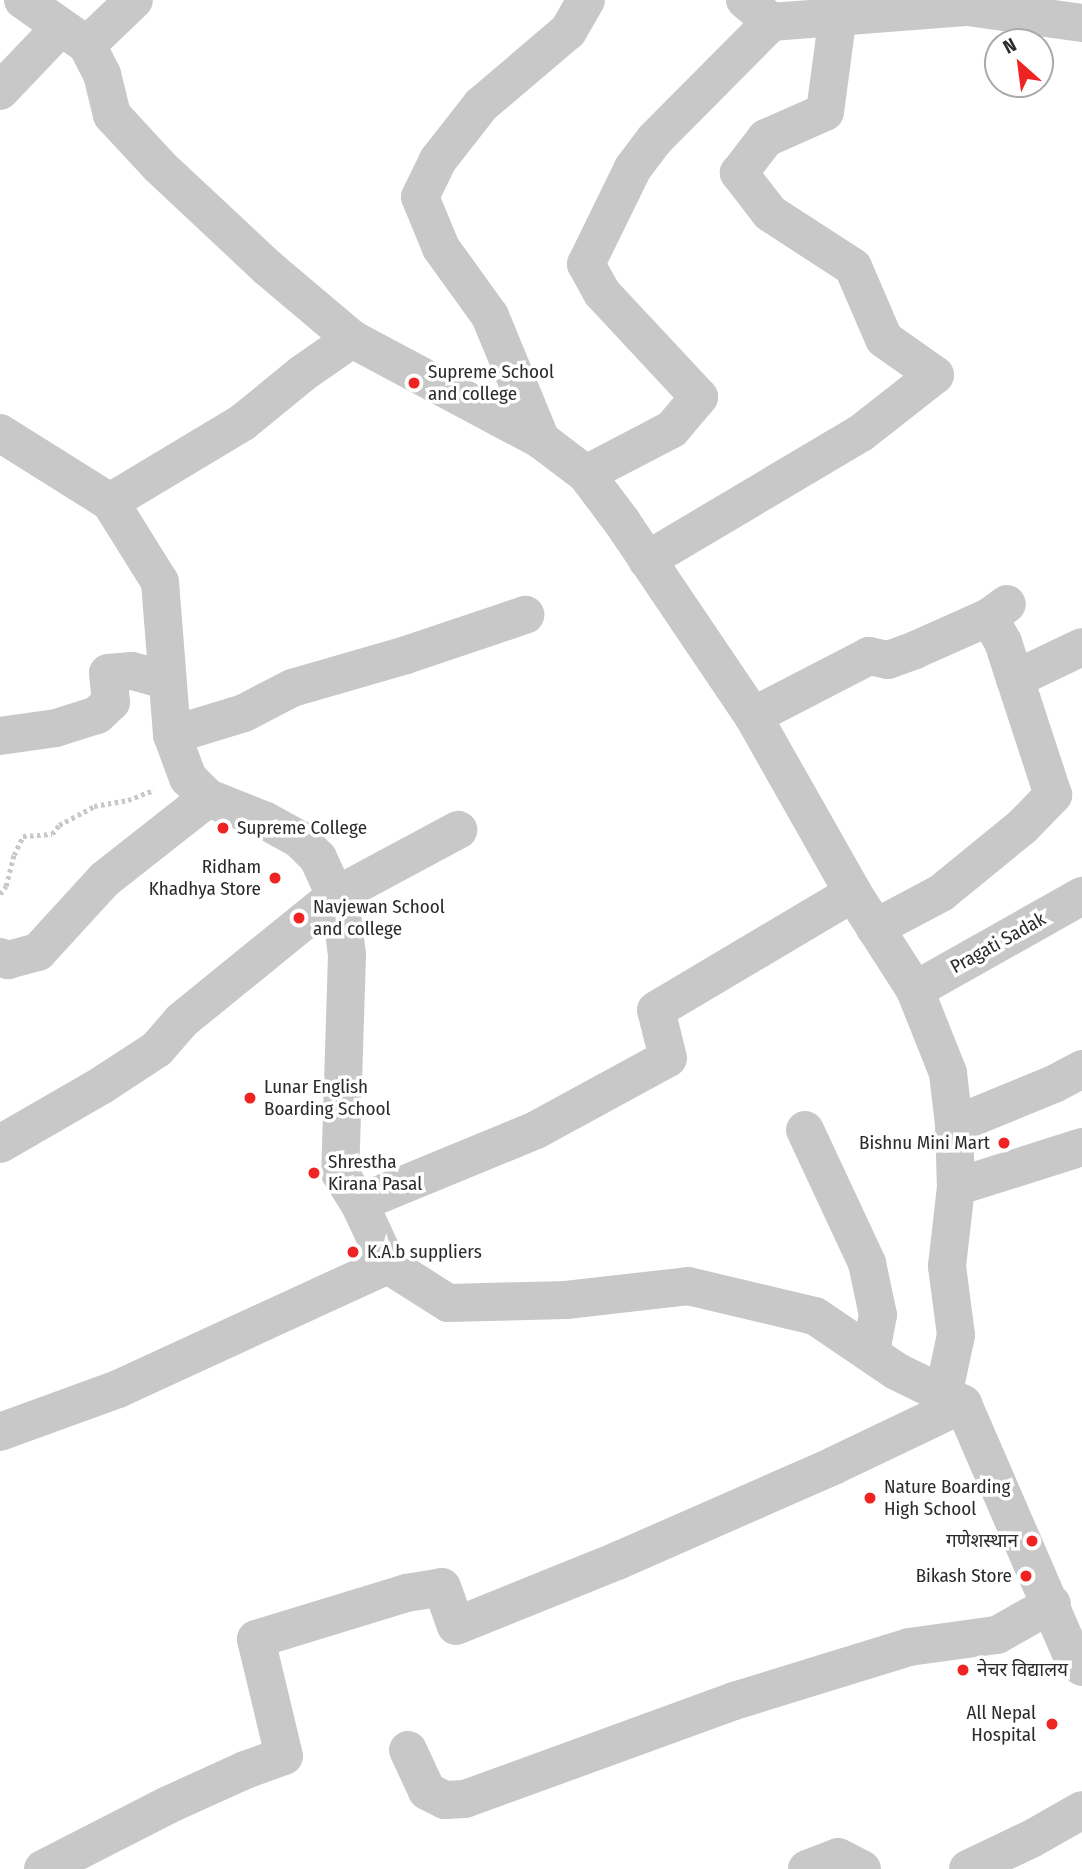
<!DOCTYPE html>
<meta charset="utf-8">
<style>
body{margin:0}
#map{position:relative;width:1082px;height:1869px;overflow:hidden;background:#fff;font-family:"Fira Sans Condensed","Noto Sans Devanagari",sans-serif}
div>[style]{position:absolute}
.path>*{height:4.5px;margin-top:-2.25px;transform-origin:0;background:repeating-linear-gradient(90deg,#c8c8c8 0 3.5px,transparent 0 7px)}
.minor>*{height:38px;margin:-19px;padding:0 19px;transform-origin:19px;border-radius:19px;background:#c8c8c8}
.dots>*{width:19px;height:19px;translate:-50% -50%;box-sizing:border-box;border:4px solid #fff;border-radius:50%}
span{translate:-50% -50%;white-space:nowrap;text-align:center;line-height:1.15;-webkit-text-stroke:7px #fff;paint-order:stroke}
.poi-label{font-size:19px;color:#2b2b2b}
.left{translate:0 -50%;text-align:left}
.right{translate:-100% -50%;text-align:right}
.street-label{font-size:19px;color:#2b2b2b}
.north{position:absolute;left:984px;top:28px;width:70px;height:70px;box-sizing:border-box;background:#fff;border:2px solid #aaa;border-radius:50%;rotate:332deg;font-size:19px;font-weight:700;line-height:28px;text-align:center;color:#2b2b2b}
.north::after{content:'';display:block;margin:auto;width:24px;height:32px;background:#ef2321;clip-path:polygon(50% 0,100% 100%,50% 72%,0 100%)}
</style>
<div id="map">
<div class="path">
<div style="left:0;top:894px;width:10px;rotate:-53deg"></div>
<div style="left:6px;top:886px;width:32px;rotate:-76deg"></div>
<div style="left:14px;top:855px;width:21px;rotate:-65deg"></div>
<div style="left:23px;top:836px;width:29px;rotate:-4deg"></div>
<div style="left:52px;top:834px;width:11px;rotate:-52deg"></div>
<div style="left:59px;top:825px;width:40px;rotate:-28deg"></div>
<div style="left:94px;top:806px;width:35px;rotate:-10deg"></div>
<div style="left:128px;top:800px;width:28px;rotate:-21deg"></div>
</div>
<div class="minor">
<div style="left:23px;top:0;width:78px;rotate:35.1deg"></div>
<div style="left:87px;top:45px;width:33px;rotate:63deg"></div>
<div style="left:102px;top:74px;width:42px;rotate:76.3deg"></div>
<div style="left:112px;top:115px;width:69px;rotate:47.3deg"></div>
<div style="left:159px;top:166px;width:149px;rotate:43.1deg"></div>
<div style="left:268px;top:268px;width:110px;rotate:40.2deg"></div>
<div style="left:352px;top:339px;width:214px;rotate:28.1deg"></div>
<div style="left:586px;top:0;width:36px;rotate:120deg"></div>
<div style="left:568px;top:31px;width:114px;rotate:139.6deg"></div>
<div style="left:481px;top:105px;width:70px;rotate:128deg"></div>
<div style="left:438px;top:160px;width:41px;rotate:115.9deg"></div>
<div style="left:420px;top:197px;width:55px;rotate:67.6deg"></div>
<div style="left:441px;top:248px;width:84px;rotate:54.2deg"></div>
<div style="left:490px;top:316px;width:134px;rotate:67.6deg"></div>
<div style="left:541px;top:440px;width:56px;rotate:37.1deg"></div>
<div style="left:586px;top:474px;width:60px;rotate:53.1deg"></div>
<div style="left:622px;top:522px;width:234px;rotate:56deg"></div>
<div style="left:753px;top:716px;width:203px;rotate:60.5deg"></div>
<div style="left:853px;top:893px;width:115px;rotate:57.4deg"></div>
<div style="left:915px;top:990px;width:89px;rotate:68.3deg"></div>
<div style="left:948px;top:1073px;width:52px;rotate:83.4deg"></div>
<div style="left:954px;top:1125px;width:62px;rotate:88.2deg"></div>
<div style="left:956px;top:1187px;width:80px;rotate:96.5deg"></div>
<div style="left:947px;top:1266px;width:70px;rotate:82.6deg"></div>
<div style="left:956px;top:1335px;width:62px;rotate:102deg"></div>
<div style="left:745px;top:0;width:34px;rotate:40deg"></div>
<div style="left:771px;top:22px;width:198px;rotate:-4.4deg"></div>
<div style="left:968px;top:7px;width:115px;rotate:8deg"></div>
<div style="left:87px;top:45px;width:65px;rotate:-43.8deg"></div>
<div style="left:0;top:91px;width:87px;rotate:-46.4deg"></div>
<div style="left:0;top:433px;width:130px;rotate:32.1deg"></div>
<div style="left:110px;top:502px;width:94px;rotate:58deg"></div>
<div style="left:160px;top:582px;width:153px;rotate:85.5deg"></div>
<div style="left:172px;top:735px;width:46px;rotate:69.6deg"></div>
<div style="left:188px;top:778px;width:28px;rotate:45deg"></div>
<div style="left:208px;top:798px;width:62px;rotate:21.6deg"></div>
<div style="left:266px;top:821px;width:38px;rotate:29deg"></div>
<div style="left:299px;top:839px;width:27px;rotate:45deg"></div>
<div style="left:318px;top:858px;width:55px;rotate:65.3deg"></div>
<div style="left:341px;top:908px;width:47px;rotate:82.7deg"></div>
<div style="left:347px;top:955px;width:218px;rotate:91.8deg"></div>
<div style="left:340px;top:1173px;width:36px;rotate:58deg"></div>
<div style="left:359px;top:1203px;width:68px;rotate:64.9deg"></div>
<div style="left:388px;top:1265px;width:71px;rotate:32.3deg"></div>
<div style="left:448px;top:1303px;width:118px;rotate:-1.5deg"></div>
<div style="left:566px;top:1300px;width:123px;rotate:-6.5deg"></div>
<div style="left:688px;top:1286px;width:130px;rotate:13.3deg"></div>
<div style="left:815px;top:1316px;width:98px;rotate:34.2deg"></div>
<div style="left:896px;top:1371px;width:75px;rotate:26.2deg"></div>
<div style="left:963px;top:1404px;width:269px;rotate:66.6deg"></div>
<div style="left:1070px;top:1651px;width:20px;rotate:53deg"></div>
<div style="left:586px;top:474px;width:97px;rotate:-27.6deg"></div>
<div style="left:672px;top:429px;width:42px;rotate:-49.8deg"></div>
<div style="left:699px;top:397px;width:142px;rotate:-133deg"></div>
<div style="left:602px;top:293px;width:33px;rotate:-119deg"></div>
<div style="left:586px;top:264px;width:107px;rotate:-63.9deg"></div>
<div style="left:633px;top:168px;width:36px;rotate:-53deg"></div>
<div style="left:655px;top:139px;width:165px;rotate:-45.2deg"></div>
<div style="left:110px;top:502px;width:155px;rotate:-31deg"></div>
<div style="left:243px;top:422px;width:77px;rotate:-39.2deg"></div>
<div style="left:303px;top:373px;width:60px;rotate:-34.8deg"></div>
<div style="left:647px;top:560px;width:249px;rotate:-30.7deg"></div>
<div style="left:861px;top:433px;width:94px;rotate:-38.1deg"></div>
<div style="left:935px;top:375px;width:62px;rotate:-144.8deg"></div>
<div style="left:884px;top:339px;width:78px;rotate:-113.3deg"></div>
<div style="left:853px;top:267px;width:99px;rotate:-147deg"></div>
<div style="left:770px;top:213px;width:51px;rotate:-127.8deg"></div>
<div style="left:739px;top:173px;width:44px;rotate:-52.4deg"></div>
<div style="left:766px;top:138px;width:64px;rotate:-23.8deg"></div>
<div style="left:825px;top:112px;width:98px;rotate:-82.4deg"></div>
<div style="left:989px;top:617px;width:29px;rotate:61deg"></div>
<div style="left:1003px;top:642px;width:39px;rotate:72deg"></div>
<div style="left:1015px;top:679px;width:74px;rotate:-25.5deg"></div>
<div style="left:753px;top:716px;width:131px;rotate:-27.3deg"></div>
<div style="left:869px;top:656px;width:19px;rotate:12deg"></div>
<div style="left:888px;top:660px;width:29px;rotate:-20deg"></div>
<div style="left:915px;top:650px;width:81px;rotate:-24deg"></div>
<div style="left:989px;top:617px;width:22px;rotate:-36deg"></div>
<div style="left:172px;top:735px;width:75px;rotate:-17deg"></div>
<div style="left:244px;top:713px;width:54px;rotate:-27.5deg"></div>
<div style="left:292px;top:688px;width:119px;rotate:-16.1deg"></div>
<div style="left:406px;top:655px;width:126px;rotate:-18.6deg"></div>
<div style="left:0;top:736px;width:57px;rotate:-8.1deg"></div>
<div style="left:56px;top:728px;width:43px;rotate:-17.6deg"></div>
<div style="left:97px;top:715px;width:19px;rotate:-43deg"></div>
<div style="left:111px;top:702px;width:29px;rotate:-96deg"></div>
<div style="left:108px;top:673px;width:24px;rotate:-5deg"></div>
<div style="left:132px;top:671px;width:35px;rotate:15deg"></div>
<div style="left:875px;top:928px;width:75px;rotate:-27.9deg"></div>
<div style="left:941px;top:893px;width:104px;rotate:-39.2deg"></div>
<div style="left:1022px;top:827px;width:45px;rotate:-45.9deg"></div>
<div style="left:1053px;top:795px;width:122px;rotate:-108.1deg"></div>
<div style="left:0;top:957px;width:9px;rotate:21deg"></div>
<div style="left:8px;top:960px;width:31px;rotate:-15deg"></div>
<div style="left:38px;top:952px;width:99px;rotate:-47.5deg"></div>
<div style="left:105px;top:879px;width:131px;rotate:-38.2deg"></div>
<div style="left:915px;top:990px;width:192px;rotate:-29.4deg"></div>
<div style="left:954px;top:1125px;width:108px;rotate:-22.3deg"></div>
<div style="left:1054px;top:1084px;width:32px;rotate:-28deg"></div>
<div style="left:805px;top:1130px;width:147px;rotate:65deg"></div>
<div style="left:867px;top:1263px;width:53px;rotate:78.1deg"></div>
<div style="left:878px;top:1315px;width:38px;rotate:101deg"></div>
<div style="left:0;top:1144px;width:118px;rotate:-30deg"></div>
<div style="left:102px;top:1085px;width:66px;rotate:-33.2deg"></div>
<div style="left:157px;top:1049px;width:37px;rotate:-49deg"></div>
<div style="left:181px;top:1021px;width:198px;rotate:-39.1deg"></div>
<div style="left:335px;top:896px;width:140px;rotate:-28.2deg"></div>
<div style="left:956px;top:1187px;width:132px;rotate:-17.6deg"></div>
<div style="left:359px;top:1203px;width:191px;rotate:-22.4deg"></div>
<div style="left:536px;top:1130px;width:150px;rotate:-28.6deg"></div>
<div style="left:668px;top:1058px;width:49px;rotate:-104deg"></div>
<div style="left:656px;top:1010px;width:229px;rotate:-30.7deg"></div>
<div style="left:0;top:1432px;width:126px;rotate:-20deg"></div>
<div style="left:118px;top:1389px;width:297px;rotate:-24.7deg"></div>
<div style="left:408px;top:1750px;width:45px;rotate:65.1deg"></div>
<div style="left:427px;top:1791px;width:20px;rotate:27deg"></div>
<div style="left:445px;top:1800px;width:20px;rotate:-3deg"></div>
<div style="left:465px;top:1799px;width:286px;rotate:-20deg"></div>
<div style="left:734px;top:1701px;width:183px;rotate:-17.1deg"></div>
<div style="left:909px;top:1647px;width:89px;rotate:-7.8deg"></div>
<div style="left:997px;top:1635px;width:63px;rotate:-29.4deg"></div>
<div style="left:43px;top:1869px;width:140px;rotate:-27.1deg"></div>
<div style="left:168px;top:1805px;width:85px;rotate:-24.4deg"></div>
<div style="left:245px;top:1770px;width:41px;rotate:-19.7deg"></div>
<div style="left:284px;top:1756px;width:120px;rotate:-103.5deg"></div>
<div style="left:256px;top:1639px;width:157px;rotate:-17deg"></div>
<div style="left:406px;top:1593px;width:36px;rotate:-9deg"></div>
<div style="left:442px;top:1587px;width:41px;rotate:70.3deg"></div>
<div style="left:456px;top:1626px;width:174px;rotate:-22deg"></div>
<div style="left:617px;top:1561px;width:236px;rotate:-23.7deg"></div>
<div style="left:833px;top:1466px;width:144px;rotate:-25.5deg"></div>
<div style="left:807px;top:1869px;width:33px;rotate:-21deg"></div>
<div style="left:838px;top:1857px;width:27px;rotate:27deg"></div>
<div style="left:968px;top:1869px;width:72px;rotate:-25.5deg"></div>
<div style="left:1033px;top:1838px;width:56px;rotate:-29.7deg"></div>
</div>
<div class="dots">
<div style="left:414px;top:383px;background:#ef2321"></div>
<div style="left:223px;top:828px;background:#ef2321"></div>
<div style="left:275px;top:878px;background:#ef2321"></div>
<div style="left:299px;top:918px;background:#ef2321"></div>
<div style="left:250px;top:1098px;background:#ef2321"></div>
<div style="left:1004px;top:1143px;background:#ef2321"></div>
<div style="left:314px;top:1173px;background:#ef2321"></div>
<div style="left:353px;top:1252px;background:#ef2321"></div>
<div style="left:870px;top:1498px;background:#ef2321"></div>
<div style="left:1032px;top:1541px;background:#ef2321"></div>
<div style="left:1026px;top:1576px;background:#ef2321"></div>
<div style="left:963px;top:1670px;background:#ef2321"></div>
<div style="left:1052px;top:1724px;background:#ef2321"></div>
</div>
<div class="poi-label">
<span class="left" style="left:428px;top:383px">Supreme School<br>and college</span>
<span class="left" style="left:237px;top:828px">Supreme College</span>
<span class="right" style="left:261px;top:878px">Ridham<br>Khadhya Store</span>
<span class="left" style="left:313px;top:918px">Navjewan School<br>and college</span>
<span class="left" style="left:264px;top:1098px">Lunar English<br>Boarding School</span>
<span class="right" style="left:990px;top:1143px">Bishnu Mini Mart</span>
<span class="left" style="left:328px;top:1173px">Shrestha<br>Kirana Pasal</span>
<span class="left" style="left:367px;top:1252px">K.A.b suppliers</span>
<span class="left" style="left:884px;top:1498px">Nature Boarding<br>High School</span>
<span class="right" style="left:1018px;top:1541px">गणेशस्थान</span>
<span class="right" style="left:1012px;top:1576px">Bikash Store</span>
<span class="left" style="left:977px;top:1670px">नेचर विद्यालय</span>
<span class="right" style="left:1036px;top:1724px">All Nepal<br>Hospital</span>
</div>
<div class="street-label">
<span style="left:998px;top:943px;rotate:-29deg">Pragati Sadak</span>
</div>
<div class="north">N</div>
</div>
